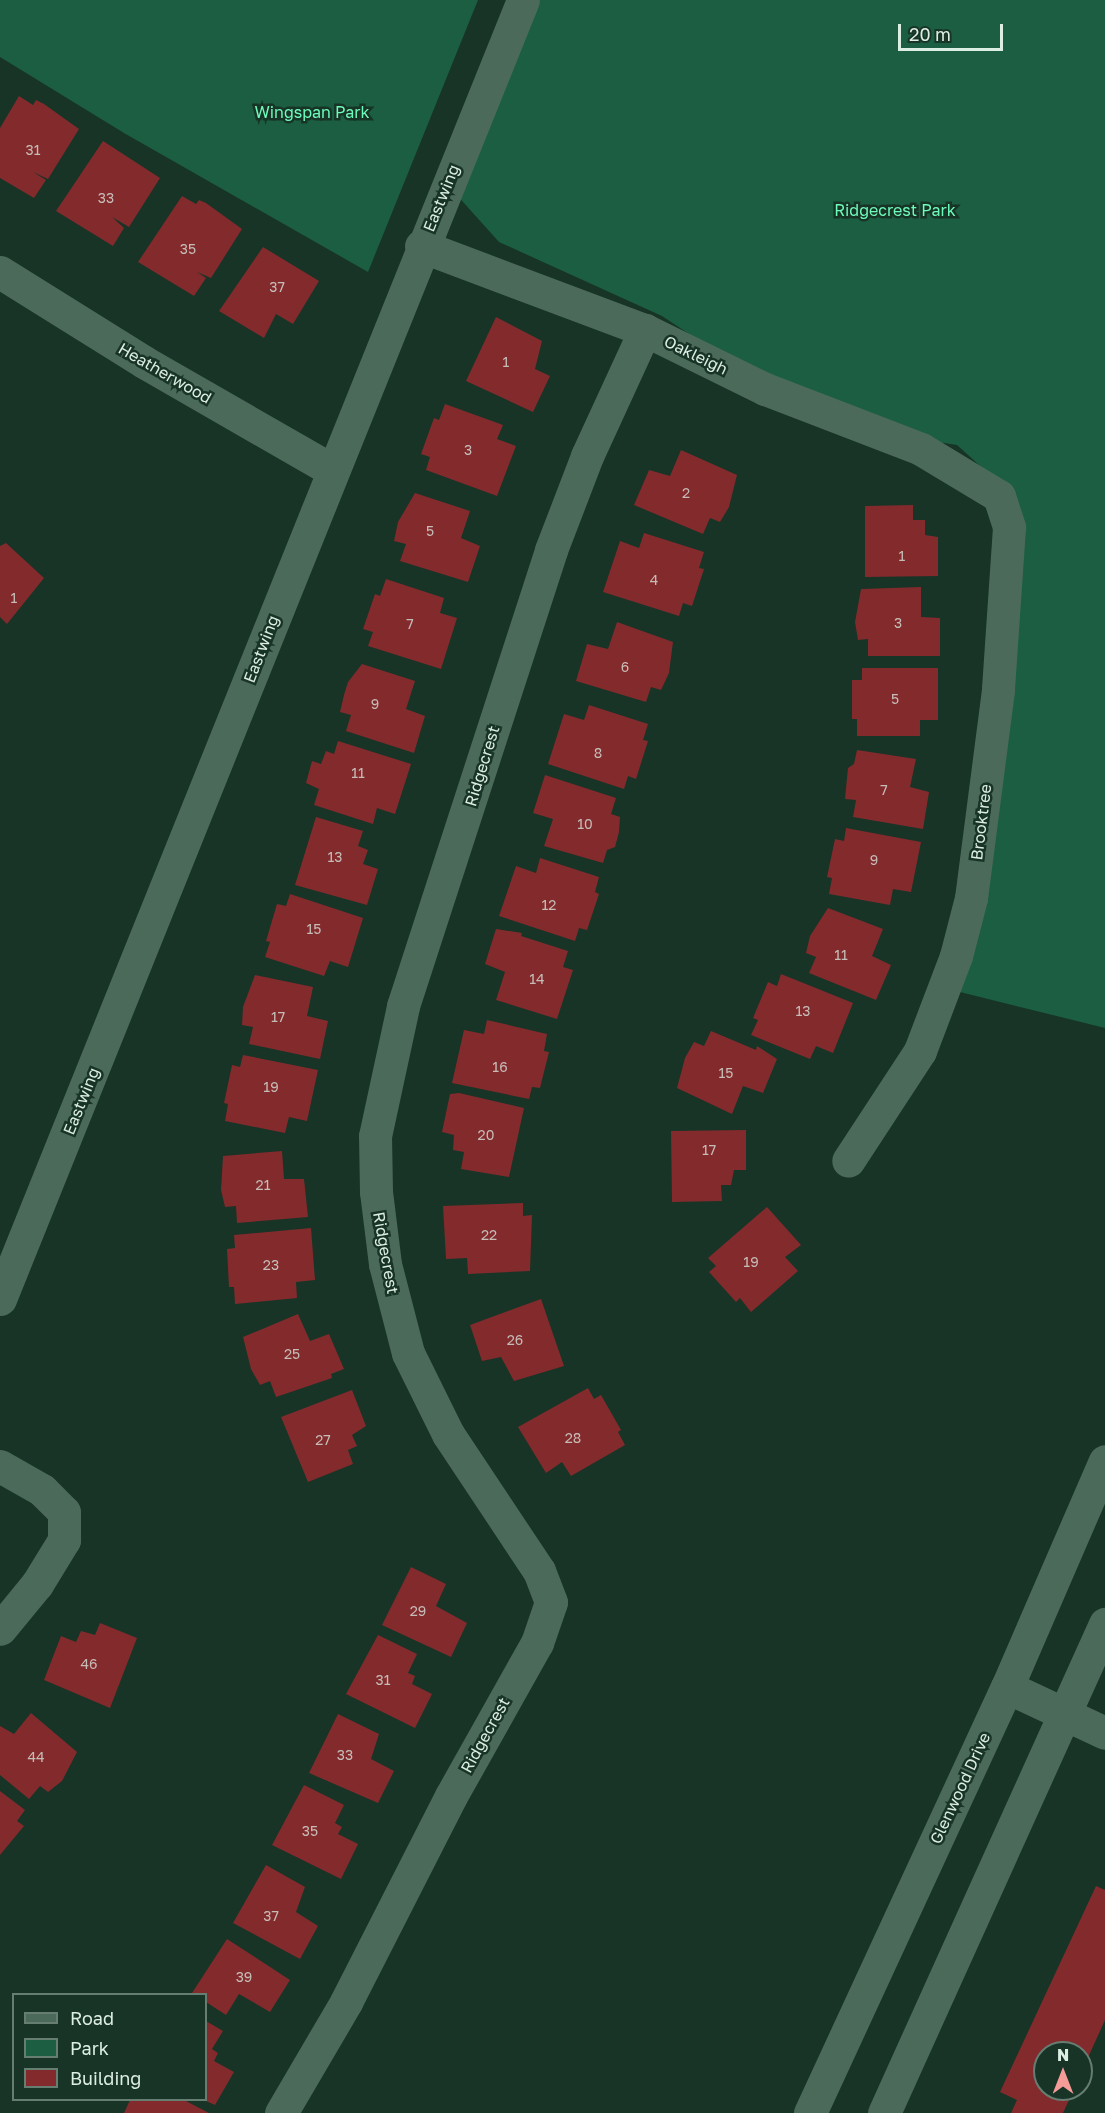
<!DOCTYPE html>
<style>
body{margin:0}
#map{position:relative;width:1105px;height:2113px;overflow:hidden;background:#173426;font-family:"Golos Text",sans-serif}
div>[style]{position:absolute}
.green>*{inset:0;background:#1c5e42}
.building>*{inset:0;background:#832a2d}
.street>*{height:33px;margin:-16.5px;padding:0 16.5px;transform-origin:16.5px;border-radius:16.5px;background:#4c6a5a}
.secondary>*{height:33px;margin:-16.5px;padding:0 16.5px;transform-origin:16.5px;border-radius:16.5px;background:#4c6a5a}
span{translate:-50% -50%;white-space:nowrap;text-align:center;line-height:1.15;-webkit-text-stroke:5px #173426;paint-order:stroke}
.number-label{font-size:14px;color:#c6bcb6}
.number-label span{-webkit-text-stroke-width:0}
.park-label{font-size:16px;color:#6efbbb}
.street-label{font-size:16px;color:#dcede4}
.legend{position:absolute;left:12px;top:1993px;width:195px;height:108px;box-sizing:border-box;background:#173426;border:2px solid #667e72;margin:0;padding:8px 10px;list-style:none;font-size:18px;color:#dcede4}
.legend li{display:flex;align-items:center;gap:12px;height:30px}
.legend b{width:30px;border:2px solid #667e72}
.north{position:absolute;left:1033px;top:2041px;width:60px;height:60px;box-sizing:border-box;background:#173426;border:2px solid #667e72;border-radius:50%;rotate:0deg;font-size:16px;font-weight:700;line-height:24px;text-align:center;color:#dcede4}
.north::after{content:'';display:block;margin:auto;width:21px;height:27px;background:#f59b98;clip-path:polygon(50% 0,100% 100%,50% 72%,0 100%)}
.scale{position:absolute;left:898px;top:24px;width:105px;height:27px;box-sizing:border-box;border:3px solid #dcede4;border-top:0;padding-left:8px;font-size:18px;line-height:21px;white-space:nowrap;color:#dcede4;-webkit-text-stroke:4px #173426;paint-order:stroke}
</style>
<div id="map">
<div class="green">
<div style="clip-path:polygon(0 0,478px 0,368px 272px,124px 133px,0 57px)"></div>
<div style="clip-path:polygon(532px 0,1105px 0,1105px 1028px,936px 986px,975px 826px,1004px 505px,988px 473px,957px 445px,906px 437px,733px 363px,662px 316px,499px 242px,455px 193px)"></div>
</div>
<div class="building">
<div style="clip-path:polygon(19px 96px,33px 105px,36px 100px,44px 104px,79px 129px,48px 179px,33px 172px,46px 180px,34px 198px,0 178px,0 128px)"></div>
<div style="clip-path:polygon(103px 141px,160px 178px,129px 227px,112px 217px,124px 228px,113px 246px,56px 211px)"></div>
<div style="clip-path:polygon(182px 196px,196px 204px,199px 200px,206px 203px,242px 229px,211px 278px,197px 272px,206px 278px,194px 296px,138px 262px)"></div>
<div style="clip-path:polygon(263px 247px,319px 281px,293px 324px,276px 314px,264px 338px,219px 311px)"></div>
<div style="clip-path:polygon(496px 317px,542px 341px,535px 369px,550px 376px,533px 412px,466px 381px)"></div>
<div style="clip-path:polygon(445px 404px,503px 425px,497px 439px,516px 446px,497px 496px,426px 470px,430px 457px,421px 454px,434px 418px,439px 420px)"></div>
<div style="clip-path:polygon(681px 450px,737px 475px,729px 507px,720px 522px,710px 518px,703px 534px,634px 505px,649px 470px,670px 476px)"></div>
<div style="clip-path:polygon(415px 493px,470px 511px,461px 538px,480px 546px,468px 582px,400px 561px,406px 544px,394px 541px,398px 522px)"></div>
<div style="clip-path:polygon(913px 505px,913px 520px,925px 520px,925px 535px,938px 537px,938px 576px,865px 577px,865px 506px)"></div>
<div style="clip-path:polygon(644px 533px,704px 552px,699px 568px,704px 569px,692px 606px,683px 603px,679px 616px,603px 592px,620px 541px,639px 548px)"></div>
<div style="clip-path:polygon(6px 543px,44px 578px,7px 624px,0 617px,0 546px)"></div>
<div style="clip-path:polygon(386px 579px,444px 598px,440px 613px,457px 618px,441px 669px,368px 646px,373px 632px,363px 629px,375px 594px,380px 596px)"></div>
<div style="clip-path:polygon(921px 587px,921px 617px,940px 618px,940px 656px,868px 656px,868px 639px,858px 640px,855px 622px,861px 589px)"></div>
<div style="clip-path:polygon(617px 622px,673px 642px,669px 673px,661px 690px,651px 687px,646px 702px,576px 681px,587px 644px,608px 649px)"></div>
<div style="clip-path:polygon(362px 664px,415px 681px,406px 709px,425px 716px,414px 753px,346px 731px,351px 715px,340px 712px,344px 695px,348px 682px)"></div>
<div style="clip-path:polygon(862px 668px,938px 668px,938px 720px,920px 720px,920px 736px,857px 736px,857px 719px,852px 719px,852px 680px,862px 680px)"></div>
<div style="clip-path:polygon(589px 705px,648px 724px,643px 740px,648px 741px,636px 779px,628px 776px,624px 789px,548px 764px,564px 714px,584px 720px)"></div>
<div style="clip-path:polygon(338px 741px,411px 764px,395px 814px,377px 808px,373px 824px,314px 805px,319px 789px,306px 783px,312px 761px,321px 764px,326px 751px,334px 754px)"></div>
<div style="clip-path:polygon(857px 750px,916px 759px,910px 787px,929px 792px,923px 829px,853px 817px,856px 800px,845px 799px,848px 768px,854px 764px)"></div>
<div style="clip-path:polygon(545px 775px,616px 798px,611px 814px,620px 817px,619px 832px,615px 847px,607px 850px,603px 863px,544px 846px,553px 819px,533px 813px)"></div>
<div style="clip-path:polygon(316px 817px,363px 831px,358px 846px,368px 850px,363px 864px,378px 869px,367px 905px,295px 885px)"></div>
<div style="clip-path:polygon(846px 828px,921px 842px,911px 892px,893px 889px,890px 905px,829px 894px,832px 878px,827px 877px,835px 839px,844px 841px)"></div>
<div style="clip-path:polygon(540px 858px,599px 877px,595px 892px,599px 894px,587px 930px,579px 928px,575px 941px,499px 916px,516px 866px,536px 873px)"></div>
<div style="clip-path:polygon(290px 894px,363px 918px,348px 967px,330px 961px,324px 976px,265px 957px,270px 942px,266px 941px,277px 904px,286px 906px)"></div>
<div style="clip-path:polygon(828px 908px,883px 929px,872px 956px,891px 965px,876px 1000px,809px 973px,816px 957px,806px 953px,810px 936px)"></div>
<div style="clip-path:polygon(496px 929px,522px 933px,521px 936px,568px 951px,563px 967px,573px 970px,557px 1019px,496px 1000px,505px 972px,485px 964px)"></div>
<div style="clip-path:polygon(781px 974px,853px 1003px,833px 1053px,816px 1046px,810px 1059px,751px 1035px,758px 1020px,753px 1018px,768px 982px,777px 986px)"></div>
<div style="clip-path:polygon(255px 975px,313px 987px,307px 1016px,328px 1021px,320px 1059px,249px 1044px,253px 1027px,242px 1025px,243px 1007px)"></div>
<div style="clip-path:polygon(487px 1020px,547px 1034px,544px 1051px,549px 1052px,540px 1088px,532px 1087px,529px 1099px,452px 1083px,464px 1030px,484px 1034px)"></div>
<div style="clip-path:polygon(711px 1031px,756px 1050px,757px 1046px,777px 1059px,763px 1093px,743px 1086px,732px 1114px,677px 1088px,685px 1058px,694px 1042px,704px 1046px)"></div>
<div style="clip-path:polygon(243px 1055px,318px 1070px,307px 1121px,289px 1117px,285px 1133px,225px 1121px,228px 1104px,224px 1103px,232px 1065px,240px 1067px)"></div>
<div style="clip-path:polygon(459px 1093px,524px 1108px,509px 1177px,461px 1169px,464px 1152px,453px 1150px,454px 1135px,442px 1132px,450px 1094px)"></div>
<div style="clip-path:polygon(746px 1130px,746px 1170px,734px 1170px,731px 1185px,721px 1185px,722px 1201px,672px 1202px,671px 1131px)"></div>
<div style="clip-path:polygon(282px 1151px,284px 1179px,304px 1179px,308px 1217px,237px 1223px,236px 1206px,225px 1207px,221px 1190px,223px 1156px)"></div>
<div style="clip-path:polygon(523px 1203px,523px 1216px,532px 1215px,530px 1271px,468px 1274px,467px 1258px,446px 1259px,443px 1206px)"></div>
<div style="clip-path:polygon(767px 1207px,801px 1245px,785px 1257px,798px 1271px,751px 1312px,740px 1298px,736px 1302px,709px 1272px,716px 1266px,708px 1258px)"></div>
<div style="clip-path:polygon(311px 1228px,315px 1280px,296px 1282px,297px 1298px,235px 1304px,234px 1287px,229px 1287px,227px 1249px,235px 1248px,234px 1235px)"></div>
<div style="clip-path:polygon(541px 1299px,564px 1366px,514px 1381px,501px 1357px,482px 1361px,470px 1325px)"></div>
<div style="clip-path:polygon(298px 1314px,310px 1341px,329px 1334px,344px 1369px,331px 1374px,332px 1378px,276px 1397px,270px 1381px,260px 1385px,251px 1369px,243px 1337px)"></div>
<div style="clip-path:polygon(588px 1388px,594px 1399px,601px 1395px,621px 1430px,618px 1432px,625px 1445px,571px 1476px,562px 1462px,546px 1473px,518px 1427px)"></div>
<div style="clip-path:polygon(352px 1390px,366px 1426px,352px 1435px,357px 1446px,348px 1450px,353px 1464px,308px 1482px,281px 1417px)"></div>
<div style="clip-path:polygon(411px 1567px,446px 1584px,436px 1606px,467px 1623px,451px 1657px,382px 1625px)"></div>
<div style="clip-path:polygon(100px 1623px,137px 1638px,110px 1708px,44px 1680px,61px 1636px,76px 1642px,81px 1631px,95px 1635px)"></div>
<div style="clip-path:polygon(378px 1635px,417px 1654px,408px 1673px,415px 1676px,412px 1684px,432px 1694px,415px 1728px,346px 1694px)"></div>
<div style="clip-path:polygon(31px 1713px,77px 1752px,62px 1781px,48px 1792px,40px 1786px,29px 1799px,0 1775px,0 1726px,14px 1734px)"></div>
<div style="clip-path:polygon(338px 1714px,379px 1734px,371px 1759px,394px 1771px,378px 1803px,309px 1773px)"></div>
<div style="clip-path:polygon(304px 1785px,344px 1805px,335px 1823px,342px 1827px,338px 1834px,358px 1844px,341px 1879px,272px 1845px)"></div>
<div style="clip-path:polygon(0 1791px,25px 1810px,17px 1821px,24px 1826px,0 1855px)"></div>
<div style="clip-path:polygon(266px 1865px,305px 1887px,296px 1912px,318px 1926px,300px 1959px,233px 1923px)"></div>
<div style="clip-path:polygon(1096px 1886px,1105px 1890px,1105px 2020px,1081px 2073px,1081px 2053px,1045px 2053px,1045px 2089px,1074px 2089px,1063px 2113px,1011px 2113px,1017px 2100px,1000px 2092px)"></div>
<div style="clip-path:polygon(227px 1939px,290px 1980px,270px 2012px,239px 1994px,226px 2015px,206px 2002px,206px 1994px,192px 1993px)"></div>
<div style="clip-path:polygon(206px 2021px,223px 2031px,212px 2049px,218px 2053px,214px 2061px,234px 2072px,215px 2105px,206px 2101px)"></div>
<div style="clip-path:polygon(130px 2100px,184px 2100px,209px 2113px,124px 2113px)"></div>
</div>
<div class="street">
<div style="left:421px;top:246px;width:239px;rotate:20.6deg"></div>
<div style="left:645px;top:330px;width:134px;rotate:26.2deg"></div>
<div style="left:765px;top:389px;width:167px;rotate:21deg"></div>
<div style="left:921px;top:449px;width:91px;rotate:31.1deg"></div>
<div style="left:999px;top:496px;width:33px;rotate:72deg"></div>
<div style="left:1009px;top:527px;width:163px;rotate:93.9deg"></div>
<div style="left:998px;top:690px;width:210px;rotate:97.4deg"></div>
<div style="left:971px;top:898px;width:60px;rotate:104.5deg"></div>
<div style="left:956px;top:956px;width:102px;rotate:110.8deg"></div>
<div style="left:920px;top:1051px;width:131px;rotate:123.2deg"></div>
<div style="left:0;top:272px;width:170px;rotate:32deg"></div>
<div style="left:144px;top:362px;width:217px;rotate:29.9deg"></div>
<div style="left:0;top:1466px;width:48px;rotate:29.7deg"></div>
<div style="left:42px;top:1490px;width:31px;rotate:45deg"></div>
<div style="left:64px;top:1512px;width:28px;rotate:90deg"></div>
<div style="left:64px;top:1540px;width:52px;rotate:121.5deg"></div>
<div style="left:37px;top:1584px;width:58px;rotate:129.4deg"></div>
<div style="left:1007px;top:1687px;width:108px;rotate:25.1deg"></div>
<div style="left:281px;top:2113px;width:129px;rotate:-59.6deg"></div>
<div style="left:346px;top:2002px;width:231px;rotate:-63deg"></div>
<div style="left:451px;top:1796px;width:176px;rotate:-60.7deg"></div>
<div style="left:537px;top:1643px;width:43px;rotate:-71.1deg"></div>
<div style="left:551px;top:1602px;width:33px;rotate:-111deg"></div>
<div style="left:539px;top:1571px;width:164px;rotate:-123.6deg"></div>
<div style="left:448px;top:1434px;width:90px;rotate:-116.3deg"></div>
<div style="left:408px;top:1353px;width:92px;rotate:-104.5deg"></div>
<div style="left:385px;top:1264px;width:73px;rotate:-97.1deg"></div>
<div style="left:376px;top:1192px;width:56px;rotate:-91deg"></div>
<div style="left:375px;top:1136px;width:133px;rotate:-77.8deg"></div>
<div style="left:403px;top:1006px;width:479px;rotate:-72deg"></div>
<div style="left:551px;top:550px;width:101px;rotate:-69deg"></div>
<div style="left:587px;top:456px;width:139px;rotate:-65.3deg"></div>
</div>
<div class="secondary">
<div style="left:0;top:1299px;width:1400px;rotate:-68.07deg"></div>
<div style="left:810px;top:2113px;width:469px;rotate:-65.2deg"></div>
<div style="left:1007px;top:1687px;width:246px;rotate:-66.6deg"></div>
<div style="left:884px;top:2113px;width:537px;rotate:-65.68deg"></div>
</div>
<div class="number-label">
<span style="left:33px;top:150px">31</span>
<span style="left:106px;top:198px">33</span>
<span style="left:188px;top:249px">35</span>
<span style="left:277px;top:287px">37</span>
<span style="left:506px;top:362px">1</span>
<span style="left:468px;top:450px">3</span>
<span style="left:686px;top:493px">2</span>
<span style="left:430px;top:531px">5</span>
<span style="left:902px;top:556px">1</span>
<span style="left:654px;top:580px">4</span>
<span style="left:14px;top:598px">1</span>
<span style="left:898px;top:623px">3</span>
<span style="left:410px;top:624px">7</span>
<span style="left:625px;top:667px">6</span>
<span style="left:895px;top:699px">5</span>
<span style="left:375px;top:704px">9</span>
<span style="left:598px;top:753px">8</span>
<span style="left:358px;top:773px">11</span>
<span style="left:884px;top:790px">7</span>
<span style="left:585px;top:824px">10</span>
<span style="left:335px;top:857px">13</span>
<span style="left:874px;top:860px">9</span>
<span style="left:549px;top:905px">12</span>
<span style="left:314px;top:929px">15</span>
<span style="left:841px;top:955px">11</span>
<span style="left:537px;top:979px">14</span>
<span style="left:803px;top:1011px">13</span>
<span style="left:278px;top:1017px">17</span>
<span style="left:500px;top:1067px">16</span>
<span style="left:726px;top:1073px">15</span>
<span style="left:271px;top:1087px">19</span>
<span style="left:486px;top:1135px">20</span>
<span style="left:709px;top:1150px">17</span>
<span style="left:263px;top:1185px">21</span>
<span style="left:489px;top:1235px">22</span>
<span style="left:751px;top:1262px">19</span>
<span style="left:271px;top:1265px">23</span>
<span style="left:515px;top:1340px">26</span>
<span style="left:292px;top:1354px">25</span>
<span style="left:573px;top:1438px">28</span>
<span style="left:323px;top:1440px">27</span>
<span style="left:418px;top:1611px">29</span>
<span style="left:89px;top:1664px">46</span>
<span style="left:383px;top:1680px">31</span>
<span style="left:345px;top:1755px">33</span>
<span style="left:36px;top:1757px">44</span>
<span style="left:310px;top:1831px">35</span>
<span style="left:271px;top:1916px">37</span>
<span style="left:244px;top:1977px">39</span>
</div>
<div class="park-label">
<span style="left:312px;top:112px">Wingspan Park</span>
<span style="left:895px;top:210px">Ridgecrest Park</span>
</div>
<div class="street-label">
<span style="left:441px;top:198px;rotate:-68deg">Eastwing</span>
<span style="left:696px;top:355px;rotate:26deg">Oakleigh</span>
<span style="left:165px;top:373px;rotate:30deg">Heatherwood</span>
<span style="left:261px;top:649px;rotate:-69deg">Eastwing</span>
<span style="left:482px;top:766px;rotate:-73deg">Ridgecrest</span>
<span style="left:981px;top:822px;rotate:-83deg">Brooktree</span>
<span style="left:81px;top:1101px;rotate:-68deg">Eastwing</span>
<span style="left:386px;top:1253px;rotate:80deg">Ridgecrest</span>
<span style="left:485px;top:1735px;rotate:-61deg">Ridgecrest</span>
<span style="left:960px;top:1788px;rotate:-65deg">Glenwood Drive</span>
</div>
<ul class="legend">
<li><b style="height:8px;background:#4c6a5a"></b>Road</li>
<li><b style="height:16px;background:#1c5e42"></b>Park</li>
<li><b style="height:16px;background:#832a2d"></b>Building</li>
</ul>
<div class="north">N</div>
<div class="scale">20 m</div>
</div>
